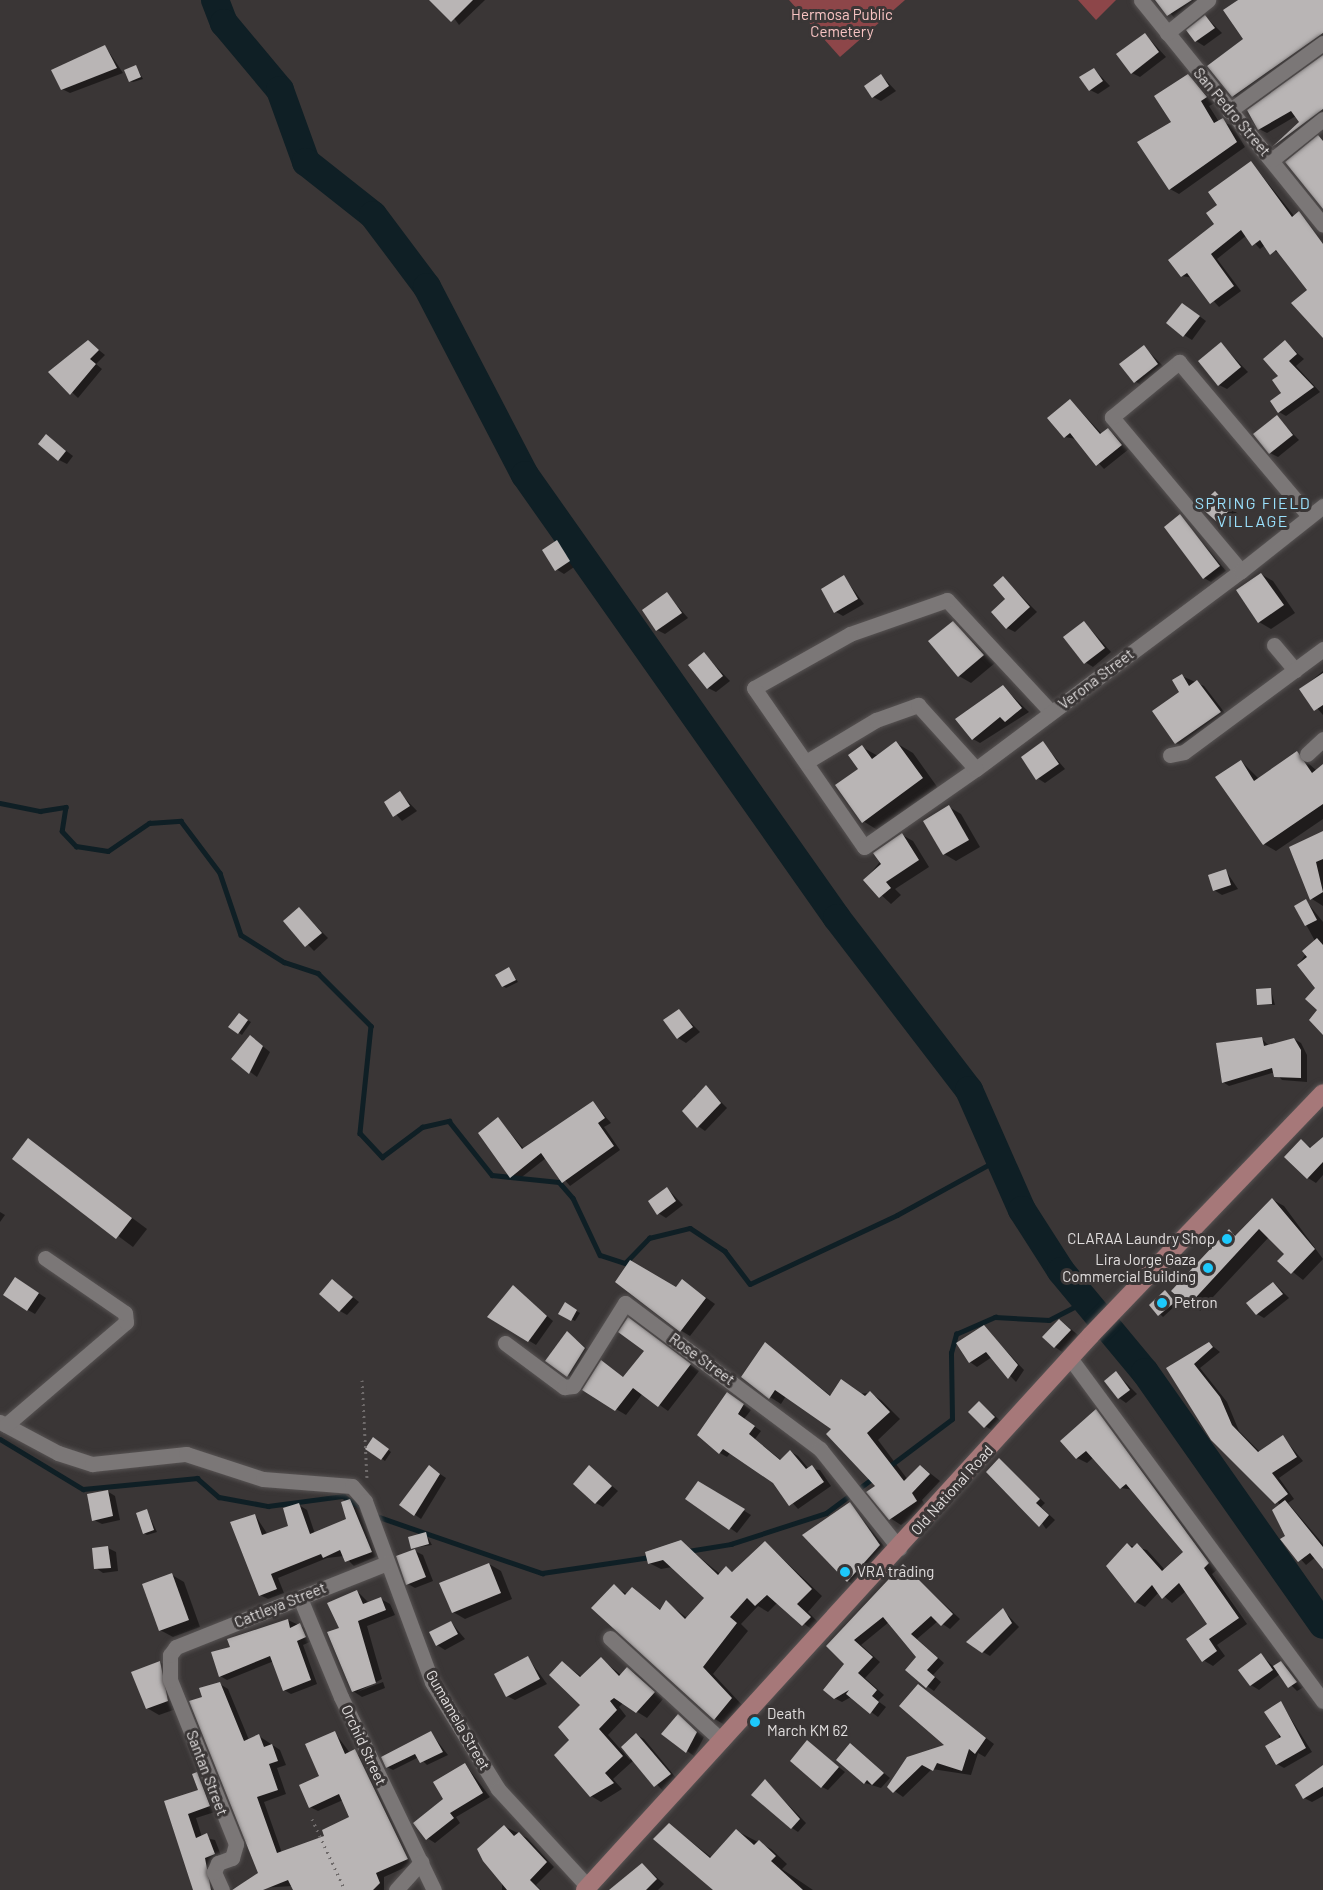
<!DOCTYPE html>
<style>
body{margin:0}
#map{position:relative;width:1323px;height:1890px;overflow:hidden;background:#3a3636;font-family:Barlow,sans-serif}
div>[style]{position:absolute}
.green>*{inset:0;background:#8d4649}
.shadow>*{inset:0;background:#0007}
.stream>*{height:4.5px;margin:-2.25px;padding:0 2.25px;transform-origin:2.25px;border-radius:2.25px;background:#0f1f25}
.river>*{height:28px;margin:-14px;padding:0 14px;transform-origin:14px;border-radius:14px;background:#0f1f25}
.building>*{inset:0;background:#b9b5b5}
.path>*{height:3px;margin-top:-1.5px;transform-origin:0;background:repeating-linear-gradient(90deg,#6f6b6b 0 1.5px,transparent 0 6px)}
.roads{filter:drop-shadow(0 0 2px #575353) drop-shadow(0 0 2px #575353)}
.minor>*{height:15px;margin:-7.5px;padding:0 7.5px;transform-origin:7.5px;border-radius:7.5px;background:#7b7777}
.major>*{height:18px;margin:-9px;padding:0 9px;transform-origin:9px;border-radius:9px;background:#a67879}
.dots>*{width:16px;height:16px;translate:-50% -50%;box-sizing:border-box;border:3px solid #3a3636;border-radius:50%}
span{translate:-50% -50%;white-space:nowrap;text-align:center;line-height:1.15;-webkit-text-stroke:6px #3a3636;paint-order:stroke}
.park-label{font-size:15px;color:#f9c4c3}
.street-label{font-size:15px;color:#e1dede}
.poi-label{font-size:15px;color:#e1dede}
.right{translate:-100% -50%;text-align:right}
.left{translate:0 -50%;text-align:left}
.neighbourhood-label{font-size:16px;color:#9ae0fc;letter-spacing:1.5px}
</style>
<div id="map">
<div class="green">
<div style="clip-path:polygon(789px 0,905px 0,840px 57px)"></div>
<div style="clip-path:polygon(1078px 0,1116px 0,1096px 20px)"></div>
</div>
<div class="shadow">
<div style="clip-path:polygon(441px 0,485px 0,459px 25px)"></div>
<div style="clip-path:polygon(1160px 0,1200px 0,1175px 19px)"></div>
<div style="clip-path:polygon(1323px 0,1323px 40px,1240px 100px,1233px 96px,1245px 39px,1237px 0)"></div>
<div style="clip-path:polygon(1205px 16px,1222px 33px,1204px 46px,1196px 41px)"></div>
<div style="clip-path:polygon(1145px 34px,1166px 57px,1140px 77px,1132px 73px)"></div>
<div style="clip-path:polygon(105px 46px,123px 73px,70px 93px,62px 89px)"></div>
<div style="clip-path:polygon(1323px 57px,1323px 116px,1281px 150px,1275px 147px,1301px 122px,1296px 116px,1267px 133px,1259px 129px)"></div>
<div style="clip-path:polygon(136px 67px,143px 79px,133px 82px,130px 81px)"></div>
<div style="clip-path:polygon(1094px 69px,1110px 86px,1098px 94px,1090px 90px)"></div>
<div style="clip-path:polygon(881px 75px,896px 91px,881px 101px,873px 97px)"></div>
<div style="clip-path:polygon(1188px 76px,1215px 103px,1209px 106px,1219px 122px,1232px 125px,1245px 147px,1179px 194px,1170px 189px,1173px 122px)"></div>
<div style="clip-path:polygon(1251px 162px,1295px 217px,1305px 219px,1323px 248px,1323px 335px,1309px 290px,1282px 255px,1265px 245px,1260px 249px,1247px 235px,1217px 259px,1241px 291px,1219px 307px,1193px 278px,1182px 276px,1216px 224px,1219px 205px)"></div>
<div style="clip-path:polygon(1183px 304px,1206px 321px,1192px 340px,1184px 335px)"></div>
<div style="clip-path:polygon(89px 342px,105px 355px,96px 364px,102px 369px,78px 398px,51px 372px)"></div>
<div style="clip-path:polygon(1285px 342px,1304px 359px,1296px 366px,1320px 392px,1286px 416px,1279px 412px)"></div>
<div style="clip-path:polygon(1221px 344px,1248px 372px,1227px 389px,1219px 385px)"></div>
<div style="clip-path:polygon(1144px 347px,1165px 368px,1142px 386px,1135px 381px)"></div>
<div style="clip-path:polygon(1070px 400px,1102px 434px,1108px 429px,1129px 449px,1104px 469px,1076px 439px,1065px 437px)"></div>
<div style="clip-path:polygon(1277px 417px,1299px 440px,1278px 457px,1270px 453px)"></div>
<div style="clip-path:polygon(47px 436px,73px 456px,67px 464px,59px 460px)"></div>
<div style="clip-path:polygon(1215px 493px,1238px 514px,1226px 526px,1201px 506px)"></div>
<div style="clip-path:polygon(1180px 516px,1226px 571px,1211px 582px,1204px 578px)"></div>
<div style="clip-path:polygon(557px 542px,577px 565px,564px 574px,556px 569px)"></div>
<div style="clip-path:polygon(1261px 574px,1273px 581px,1295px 613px,1271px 629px,1259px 622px)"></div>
<div style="clip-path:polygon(844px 577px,864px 604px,843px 616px,836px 612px)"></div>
<div style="clip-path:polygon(1003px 578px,1037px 612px,1015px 632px,1007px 628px)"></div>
<div style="clip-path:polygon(667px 594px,688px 618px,665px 634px,657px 630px)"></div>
<div style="clip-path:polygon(1084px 622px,1111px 652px,1093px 667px,1085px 662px)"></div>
<div style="clip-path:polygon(953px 623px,995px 663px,971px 683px,959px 676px)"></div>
<div style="clip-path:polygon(704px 654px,730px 681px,716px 692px,708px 688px)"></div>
<div style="clip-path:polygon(1323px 671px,1323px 715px,1301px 689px)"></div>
<div style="clip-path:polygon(1182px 676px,1204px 686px,1228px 717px,1183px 747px,1176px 743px)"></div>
<div style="clip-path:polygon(1003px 687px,1029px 712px,980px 743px,973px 739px)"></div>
<div style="clip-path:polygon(896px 743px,913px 753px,938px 788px,879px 831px,863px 821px,862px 747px,878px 756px)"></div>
<div style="clip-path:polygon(1043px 743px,1065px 769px,1045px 783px,1037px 778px)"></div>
<div style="clip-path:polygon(1297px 753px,1317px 771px,1323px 766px,1323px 819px,1276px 851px,1264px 844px,1242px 762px,1259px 779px)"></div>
<div style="clip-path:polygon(400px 793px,417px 811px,402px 821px,386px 803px)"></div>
<div style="clip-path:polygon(949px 807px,961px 814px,980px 847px,956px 861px,944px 854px,925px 821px)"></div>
<div style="clip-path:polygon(1323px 833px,1323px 906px,1312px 899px,1291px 847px)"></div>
<div style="clip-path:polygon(902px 835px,913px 841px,929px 867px,895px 889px,901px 895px,891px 904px,865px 880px)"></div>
<div style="clip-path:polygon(1226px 871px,1238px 889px,1222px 895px,1214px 890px)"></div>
<div style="clip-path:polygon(1306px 901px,1323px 922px,1323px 1033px,1317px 988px,1298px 965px,1315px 941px,1296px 906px)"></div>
<div style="clip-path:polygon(299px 909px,328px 938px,314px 951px,285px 921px)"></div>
<div style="clip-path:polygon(509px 969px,518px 982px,506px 988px,503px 986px)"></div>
<div style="clip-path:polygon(1271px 990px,1275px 1005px,1259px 1004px)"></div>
<div style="clip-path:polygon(679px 1011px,700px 1032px,686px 1043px,678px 1038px)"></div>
<div style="clip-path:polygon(239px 1015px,251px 1022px,242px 1035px,230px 1027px)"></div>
<div style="clip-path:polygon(251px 1037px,270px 1052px,257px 1077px,233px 1059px)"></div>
<div style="clip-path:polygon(1261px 1038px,1269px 1046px,1294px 1039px,1301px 1043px,1307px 1055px,1307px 1082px,1282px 1080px,1275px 1072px,1229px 1086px,1223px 1082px)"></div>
<div style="clip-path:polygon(706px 1087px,727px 1108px,705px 1131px,698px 1126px,694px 1097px)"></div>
<div style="clip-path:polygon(593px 1102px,611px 1123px,604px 1127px,620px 1150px,570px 1186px,546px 1158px,518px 1180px,511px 1176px,498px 1119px,524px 1149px)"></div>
<div style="clip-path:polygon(1323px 1139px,1323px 1175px,1316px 1183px,1308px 1178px,1301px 1141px,1312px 1148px)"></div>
<div style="clip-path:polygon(28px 1140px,147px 1229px,133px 1247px,14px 1159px)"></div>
<div style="clip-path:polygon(667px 1188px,683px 1205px,666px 1218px,658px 1213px)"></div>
<div style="clip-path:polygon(1273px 1200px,1284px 1206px,1323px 1259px,1303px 1280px,1279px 1261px,1286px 1254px,1269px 1237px,1200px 1311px,1188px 1305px,1229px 1231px,1237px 1236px)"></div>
<div style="clip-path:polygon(0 1212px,5px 1215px,0 1222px)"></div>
<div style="clip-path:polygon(333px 1281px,359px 1302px,347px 1315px,340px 1311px)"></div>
<div style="clip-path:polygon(683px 1281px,715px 1304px,690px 1336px,680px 1330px,676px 1289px)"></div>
<div style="clip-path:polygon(23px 1283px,46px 1298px,35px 1314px,28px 1310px)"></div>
<div style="clip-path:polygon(1274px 1283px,1289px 1298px,1264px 1318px,1257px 1314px)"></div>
<div style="clip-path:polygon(513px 1287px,553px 1321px,536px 1345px,489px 1316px)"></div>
<div style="clip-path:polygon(1168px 1294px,1177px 1304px,1163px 1317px,1151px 1305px)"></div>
<div style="clip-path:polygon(565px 1305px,580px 1313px,575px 1321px,560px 1313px)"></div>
<div style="clip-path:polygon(1060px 1320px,1078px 1335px,1062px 1352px,1055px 1347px)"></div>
<div style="clip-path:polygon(638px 1325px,699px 1371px,668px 1411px,643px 1393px,626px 1415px,584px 1390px,601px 1362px,624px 1378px,646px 1351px)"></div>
<div style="clip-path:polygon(984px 1327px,1024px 1370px,1016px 1382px,992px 1357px,977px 1367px,970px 1362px)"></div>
<div style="clip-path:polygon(568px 1333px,591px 1352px,575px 1380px,547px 1360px)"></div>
<div style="clip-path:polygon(1209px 1343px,1220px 1352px,1200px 1368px,1227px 1402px,1239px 1431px,1260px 1452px,1283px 1437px,1303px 1461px,1279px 1478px,1294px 1499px,1288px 1503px,1323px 1544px,1323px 1551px,1306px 1565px,1282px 1539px,1287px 1536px,1280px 1505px,1168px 1368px)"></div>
<div style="clip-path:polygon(766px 1344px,831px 1396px,870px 1393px,881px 1400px,900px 1419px,878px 1440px,908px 1480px,921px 1466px,940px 1481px,922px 1500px,927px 1508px,901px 1525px,890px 1518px,877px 1487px,833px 1429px,786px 1396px,781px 1404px,770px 1397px)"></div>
<div style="clip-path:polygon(1116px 1373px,1137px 1394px,1126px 1403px,1119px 1398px)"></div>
<div style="clip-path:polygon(735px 1398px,751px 1410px,744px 1419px,761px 1431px,755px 1439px,781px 1460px,791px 1452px,798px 1456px,809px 1469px,820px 1470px,831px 1486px,798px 1509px,774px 1482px,731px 1452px,727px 1457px,720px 1453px)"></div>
<div style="clip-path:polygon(979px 1402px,1002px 1422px,993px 1431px,985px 1426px)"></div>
<div style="clip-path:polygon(1096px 1411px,1218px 1569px,1212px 1574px,1247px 1624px,1217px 1645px,1225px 1656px,1213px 1666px,1203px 1660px,1209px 1624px,1186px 1591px,1172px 1603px,1159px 1592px,1145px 1607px,1136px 1602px,1128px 1545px,1147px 1550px,1165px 1570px,1185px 1552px,1134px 1490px,1121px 1488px,1094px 1457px,1087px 1463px,1077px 1458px,1062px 1441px)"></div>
<div style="clip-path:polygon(374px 1439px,391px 1452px,385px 1461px,367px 1448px)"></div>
<div style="clip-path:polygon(999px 1460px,1045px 1503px,1041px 1507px,1055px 1520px,1046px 1529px)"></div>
<div style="clip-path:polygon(430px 1467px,446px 1478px,421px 1519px,401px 1505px)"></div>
<div style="clip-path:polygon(590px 1467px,618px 1491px,603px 1507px,596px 1503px)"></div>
<div style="clip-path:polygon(699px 1483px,751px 1515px,737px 1533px,730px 1528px)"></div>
<div style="clip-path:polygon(107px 1491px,115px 1496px,120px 1520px,102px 1524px,94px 1520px)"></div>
<div style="clip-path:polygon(350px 1500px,358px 1505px,378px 1556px,354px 1566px,344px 1556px,327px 1558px,278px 1578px,284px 1593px,268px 1599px,260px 1595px,255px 1515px,268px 1535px,290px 1527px,299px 1505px,307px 1510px,315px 1534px,348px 1520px)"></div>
<div style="clip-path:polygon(850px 1504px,887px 1550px,855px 1586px,848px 1581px)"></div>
<div style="clip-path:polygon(147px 1511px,157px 1532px,147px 1535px,144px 1533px)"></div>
<div style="clip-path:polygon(426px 1534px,432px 1545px,412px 1548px)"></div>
<div style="clip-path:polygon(681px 1542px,720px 1574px,726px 1568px,733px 1572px,765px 1542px,822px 1596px,808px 1612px,821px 1625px,815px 1632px,777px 1603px,768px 1612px,758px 1606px,741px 1624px,748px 1631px,713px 1674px,743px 1706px,726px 1726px,715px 1719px,614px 1586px,628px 1595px,633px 1589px,661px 1610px,666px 1602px,687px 1618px,706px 1598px,672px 1567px,661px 1569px,649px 1563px)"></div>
<div style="clip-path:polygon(108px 1548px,116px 1552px,118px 1571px,103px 1573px,96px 1568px)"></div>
<div style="clip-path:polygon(415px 1551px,423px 1555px,433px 1581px,415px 1588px,408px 1584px)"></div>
<div style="clip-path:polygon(489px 1564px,501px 1571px,512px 1599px,465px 1619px,453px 1612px)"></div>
<div style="clip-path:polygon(903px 1566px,960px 1619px,950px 1629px,938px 1621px,917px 1639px,944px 1663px,933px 1675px,941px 1682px,934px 1691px,927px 1686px,918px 1657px,889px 1622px,861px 1645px,880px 1662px,865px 1678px,884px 1695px,878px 1701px,886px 1707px,878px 1717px,851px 1697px,842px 1702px,834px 1698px,846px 1664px,828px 1646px)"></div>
<div style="clip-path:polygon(172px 1575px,184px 1582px,200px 1627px,173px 1637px,160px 1630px)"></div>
<div style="clip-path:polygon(357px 1591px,369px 1603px,381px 1599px,390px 1604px,395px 1615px,367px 1626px,382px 1679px,357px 1692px,383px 1682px,385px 1688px,362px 1697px,353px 1691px,341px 1629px)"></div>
<div style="clip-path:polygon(1003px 1610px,1019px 1627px,990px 1656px,983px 1652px)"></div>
<div style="clip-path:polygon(288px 1620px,307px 1629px,312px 1641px,303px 1645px,317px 1684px,291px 1694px,284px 1690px,274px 1661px,227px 1680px,220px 1676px,232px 1648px)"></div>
<div style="clip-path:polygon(451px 1622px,465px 1639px,445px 1650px,437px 1645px)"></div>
<div style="clip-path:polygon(1261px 1655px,1274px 1667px,1281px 1662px,1289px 1667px,1304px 1687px,1297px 1691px,1280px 1674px,1259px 1690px,1251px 1685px,1240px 1670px)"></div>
<div style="clip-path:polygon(528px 1658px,547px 1684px,515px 1700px,507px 1696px)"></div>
<div style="clip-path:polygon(601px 1659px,621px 1675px,628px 1669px,637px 1674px,663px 1699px,647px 1718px,623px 1703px,619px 1707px,626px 1716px,608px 1735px,630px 1760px,637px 1735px,644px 1739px,677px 1779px,663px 1791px,634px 1760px,613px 1779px,622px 1789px,601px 1802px,591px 1796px,571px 1740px,583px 1705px,563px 1663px,582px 1677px)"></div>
<div style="clip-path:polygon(160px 1662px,172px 1669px,179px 1708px,159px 1715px,147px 1708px)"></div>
<div style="clip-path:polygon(220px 1684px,228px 1689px,249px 1740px,259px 1736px,280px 1750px,286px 1765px,277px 1768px,286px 1794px,264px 1802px,282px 1853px,326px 1836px,351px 1818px,343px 1800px,318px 1811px,310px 1807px,335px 1733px,350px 1753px,363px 1756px,415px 1863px,384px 1877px,384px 1890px,295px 1890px,292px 1886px,231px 1890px,260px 1874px,203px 1698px)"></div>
<div style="clip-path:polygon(918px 1686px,994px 1744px,985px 1757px,978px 1753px,971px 1775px,932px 1769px,903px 1797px,889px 1787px,947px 1745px)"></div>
<div style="clip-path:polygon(1281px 1703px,1312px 1752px,1284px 1768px,1277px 1764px)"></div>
<div style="clip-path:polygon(678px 1716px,704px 1737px,694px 1756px,664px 1734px)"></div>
<div style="clip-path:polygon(431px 1733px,448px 1755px,427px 1765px,419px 1757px,393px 1770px,387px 1767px)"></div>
<div style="clip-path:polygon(807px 1742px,845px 1772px,828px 1790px,822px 1787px)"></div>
<div style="clip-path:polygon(850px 1745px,890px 1778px,881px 1788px,865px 1783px,838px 1760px)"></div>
<div style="clip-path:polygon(465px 1764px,490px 1797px,456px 1817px,460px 1823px,435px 1843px,427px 1838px)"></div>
<div style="clip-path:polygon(1323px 1768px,1323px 1796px,1312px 1802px,1304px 1798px)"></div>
<div style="clip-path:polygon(196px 1774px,205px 1779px,218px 1811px,196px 1818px,202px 1837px,215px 1840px,222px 1858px,218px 1890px,199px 1890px,166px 1802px,200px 1790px)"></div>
<div style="clip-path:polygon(765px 1781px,806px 1823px,798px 1832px,792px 1828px)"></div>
<div style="clip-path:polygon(670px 1825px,712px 1858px,737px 1831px,771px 1849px,787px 1864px,782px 1869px,813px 1890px,714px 1890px)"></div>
<div style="clip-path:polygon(504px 1826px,527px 1838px,554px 1867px,536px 1885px,541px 1890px,502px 1890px)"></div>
<div style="clip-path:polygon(642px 1864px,664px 1884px,658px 1890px,646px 1890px,631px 1875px)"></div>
</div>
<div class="stream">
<div style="left:0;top:803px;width:41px;rotate:11.3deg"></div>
<div style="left:40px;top:811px;width:26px;rotate:-9deg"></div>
<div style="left:66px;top:807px;width:24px;rotate:99deg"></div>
<div style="left:62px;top:831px;width:21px;rotate:47deg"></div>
<div style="left:76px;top:846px;width:32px;rotate:9deg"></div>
<div style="left:108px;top:851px;width:50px;rotate:-34.3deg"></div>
<div style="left:149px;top:823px;width:32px;rotate:-4deg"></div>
<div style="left:181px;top:821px;width:65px;rotate:53.1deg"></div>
<div style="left:220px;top:873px;width:65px;rotate:71.3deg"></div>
<div style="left:241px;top:935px;width:51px;rotate:32.1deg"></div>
<div style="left:284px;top:962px;width:36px;rotate:18deg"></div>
<div style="left:318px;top:973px;width:75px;rotate:45deg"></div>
<div style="left:371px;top:1026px;width:108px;rotate:95.9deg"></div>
<div style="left:360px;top:1133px;width:33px;rotate:47deg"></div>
<div style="left:382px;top:1157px;width:50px;rotate:-36.9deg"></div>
<div style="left:422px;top:1127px;width:28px;rotate:-13deg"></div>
<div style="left:449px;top:1121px;width:69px;rotate:51.5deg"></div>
<div style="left:492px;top:1175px;width:67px;rotate:6deg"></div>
<div style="left:559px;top:1182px;width:21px;rotate:49deg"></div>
<div style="left:573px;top:1198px;width:63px;rotate:64.7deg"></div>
<div style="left:600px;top:1255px;width:26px;rotate:18deg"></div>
<div style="left:625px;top:1263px;width:35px;rotate:-46deg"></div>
<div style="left:649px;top:1238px;width:42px;rotate:-13.7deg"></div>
<div style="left:690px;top:1228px;width:42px;rotate:33.3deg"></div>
<div style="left:725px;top:1251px;width:41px;rotate:52.9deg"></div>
<div style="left:750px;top:1284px;width:162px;rotate:-25.1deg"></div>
<div style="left:897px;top:1215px;width:116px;rotate:-28.8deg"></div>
<div style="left:0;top:1439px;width:97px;rotate:31.1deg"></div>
<div style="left:83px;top:1489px;width:115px;rotate:-5.5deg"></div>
<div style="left:197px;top:1478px;width:29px;rotate:41deg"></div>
<div style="left:219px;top:1497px;width:50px;rotate:10.4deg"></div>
<div style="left:268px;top:1506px;width:76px;rotate:-7.6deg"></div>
<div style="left:343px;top:1496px;width:25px;rotate:32deg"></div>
<div style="left:887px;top:1468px;width:81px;rotate:-37deg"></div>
<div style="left:952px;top:1419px;width:66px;rotate:-90.9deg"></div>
<div style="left:951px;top:1353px;width:20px;rotate:-75deg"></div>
<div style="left:956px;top:1334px;width:43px;rotate:-23.6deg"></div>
<div style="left:995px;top:1317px;width:54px;rotate:3.2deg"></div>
<div style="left:1049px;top:1320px;width:42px;rotate:-27.2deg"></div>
<div style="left:376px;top:1516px;width:176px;rotate:19deg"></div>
<div style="left:542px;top:1573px;width:109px;rotate:-8.4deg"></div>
<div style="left:688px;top:1551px;width:44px;rotate:-9.2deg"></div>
<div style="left:731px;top:1544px;width:100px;rotate:-18.1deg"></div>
<div style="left:826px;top:1513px;width:59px;rotate:-36.7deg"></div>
</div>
<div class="river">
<div style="left:215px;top:0;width:25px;rotate:69deg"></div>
<div style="left:224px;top:23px;width:87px;rotate:50.1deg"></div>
<div style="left:280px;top:90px;width:77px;rotate:70.1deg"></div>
<div style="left:306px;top:162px;width:85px;rotate:38.3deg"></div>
<div style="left:373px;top:215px;width:90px;rotate:53.1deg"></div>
<div style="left:427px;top:287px;width:212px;rotate:62.5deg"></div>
<div style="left:525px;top:475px;width:542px;rotate:54.84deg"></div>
<div style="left:837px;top:918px;width:217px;rotate:52.5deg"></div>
<div style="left:969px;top:1090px;width:131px;rotate:66.2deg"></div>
<div style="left:1022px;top:1210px;width:72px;rotate:57.4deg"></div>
<div style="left:1061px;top:1271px;width:131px;rotate:50.3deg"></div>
<div style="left:1145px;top:1372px;width:309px;rotate:54.9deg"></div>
</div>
<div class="building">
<div style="clip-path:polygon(429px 0,473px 0,451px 22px)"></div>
<div style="clip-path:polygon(1155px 0,1192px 0,1167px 16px)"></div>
<div style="clip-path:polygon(1238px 0,1323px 0,1323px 33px,1232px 97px,1207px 66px,1243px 39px,1223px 10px)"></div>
<div style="clip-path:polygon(1205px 15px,1215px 28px,1195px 42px,1186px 30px)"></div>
<div style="clip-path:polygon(1145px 33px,1159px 52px,1131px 74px,1116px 54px)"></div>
<div style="clip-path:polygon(105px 45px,117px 68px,61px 90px,51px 70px)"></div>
<div style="clip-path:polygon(1323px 55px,1323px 109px,1272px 147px,1299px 122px,1291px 111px,1258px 130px,1247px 110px)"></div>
<div style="clip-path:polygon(136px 65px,141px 77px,129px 82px,124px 70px)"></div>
<div style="clip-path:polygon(1094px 68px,1103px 81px,1089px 91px,1079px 77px)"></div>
<div style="clip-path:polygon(881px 74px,889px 86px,872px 98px,864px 86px)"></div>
<div style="clip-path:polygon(1188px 74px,1207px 97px,1201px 101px,1214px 123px,1223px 118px,1237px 142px,1169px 190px,1137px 142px,1171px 122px,1154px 96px)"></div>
<div style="clip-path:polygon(1318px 135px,1323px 141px,1323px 209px,1285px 162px)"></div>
<div style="clip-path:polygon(1251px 161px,1292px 217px,1299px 211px,1323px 244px,1323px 338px,1291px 303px,1307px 290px,1276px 250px,1270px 255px,1260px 240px,1252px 246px,1241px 230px,1211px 254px,1234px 286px,1210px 304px,1187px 273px,1181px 277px,1168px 260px,1214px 224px,1206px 213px,1217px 205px,1208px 192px)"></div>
<div style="clip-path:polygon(1182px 303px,1200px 316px,1183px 337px,1166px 323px)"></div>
<div style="clip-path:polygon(88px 340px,99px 350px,90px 359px,96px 364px,70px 395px,48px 372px)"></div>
<div style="clip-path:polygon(1285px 340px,1297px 354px,1289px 361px,1314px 387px,1278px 413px,1270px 401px,1281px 393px,1272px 380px,1278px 376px,1263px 359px)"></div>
<div style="clip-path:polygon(1221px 342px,1241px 367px,1218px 386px,1198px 361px)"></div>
<div style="clip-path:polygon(1144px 345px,1158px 364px,1134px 383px,1119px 364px)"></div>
<div style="clip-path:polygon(1070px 399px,1100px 434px,1108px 428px,1122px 445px,1096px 466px,1070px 433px,1064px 438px,1047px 418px)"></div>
<div style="clip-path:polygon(1277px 415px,1293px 435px,1269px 454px,1253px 434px)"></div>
<div style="clip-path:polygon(46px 434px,66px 451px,58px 461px,38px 444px)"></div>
<div style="clip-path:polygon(1215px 491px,1231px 509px,1217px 522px,1199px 506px)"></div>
<div style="clip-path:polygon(1180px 514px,1220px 566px,1203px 579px,1164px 527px)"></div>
<div style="clip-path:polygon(557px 540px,570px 561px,555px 571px,542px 550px)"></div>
<div style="clip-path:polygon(1261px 573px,1284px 605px,1258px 623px,1236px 590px)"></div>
<div style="clip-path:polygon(844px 575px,858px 599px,834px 613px,821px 589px)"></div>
<div style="clip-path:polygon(1003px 576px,1030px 607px,1006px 629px,991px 612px,1005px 599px,993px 585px)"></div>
<div style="clip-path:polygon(667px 592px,682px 613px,656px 631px,642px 610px)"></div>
<div style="clip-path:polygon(953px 621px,984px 655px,958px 677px,928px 641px)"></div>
<div style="clip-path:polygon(1084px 621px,1105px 648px,1084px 664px,1063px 637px)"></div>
<div style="clip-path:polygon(704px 652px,723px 676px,707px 689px,688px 665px)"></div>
<div style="clip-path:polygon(1323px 673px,1323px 705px,1314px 711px,1299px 689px)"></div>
<div style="clip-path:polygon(1182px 674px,1189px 686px,1197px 680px,1221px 712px,1175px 744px,1152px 711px,1179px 692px,1172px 680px)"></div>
<div style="clip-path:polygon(1003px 685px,1022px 708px,1005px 722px,1000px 717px,972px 740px,955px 719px)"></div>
<div style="clip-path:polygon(896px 741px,923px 778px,862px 823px,835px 785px,858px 769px,848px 755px,862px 745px,872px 759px)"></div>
<div style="clip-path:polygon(1043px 741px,1059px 764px,1036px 780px,1021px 757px)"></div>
<div style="clip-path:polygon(1297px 751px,1312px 773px,1323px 764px,1323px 804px,1263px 845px,1215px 777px,1241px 760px,1254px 781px)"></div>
<div style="clip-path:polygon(400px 791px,410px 806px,393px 817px,384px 802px)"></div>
<div style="clip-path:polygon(949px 805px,969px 840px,943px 855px,923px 821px)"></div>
<div style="clip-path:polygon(1323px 831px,1323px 859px,1316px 862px,1323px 892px,1310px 900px,1289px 847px)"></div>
<div style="clip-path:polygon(902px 833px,919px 860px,886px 882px,891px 888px,879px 898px,863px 880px,881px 864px,873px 853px)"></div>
<div style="clip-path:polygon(1226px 869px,1231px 885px,1213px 891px,1208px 875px)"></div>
<div style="clip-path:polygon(1306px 899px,1317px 920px,1305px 926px,1294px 906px)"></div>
<div style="clip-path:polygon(299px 907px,322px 933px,305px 947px,283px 921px)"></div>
<div style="clip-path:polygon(1317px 938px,1323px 945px,1323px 1035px,1309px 1020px,1317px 1010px,1305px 999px,1315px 988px,1297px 965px,1307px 957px,1302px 951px)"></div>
<div style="clip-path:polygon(509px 967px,516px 980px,502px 987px,495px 975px)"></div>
<div style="clip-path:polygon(1271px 988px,1272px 1004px,1257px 1005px,1256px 989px)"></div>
<div style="clip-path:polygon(679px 1009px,693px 1027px,677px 1039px,663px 1020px)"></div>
<div style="clip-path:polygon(239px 1013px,248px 1020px,238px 1034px,228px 1027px)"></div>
<div style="clip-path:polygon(250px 1035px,263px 1046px,249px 1074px,231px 1059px)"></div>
<div style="clip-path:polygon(1262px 1037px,1264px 1046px,1294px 1038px,1301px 1050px,1301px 1078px,1274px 1077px,1272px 1068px,1222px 1083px,1216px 1043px)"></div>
<div style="clip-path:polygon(706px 1085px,721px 1103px,697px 1128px,682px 1111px)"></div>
<div style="clip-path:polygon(593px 1101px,605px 1118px,598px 1123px,614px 1146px,562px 1183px,541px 1153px,510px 1178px,478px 1133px,498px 1117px,522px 1149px)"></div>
<div style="clip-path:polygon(1323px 1137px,1323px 1162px,1307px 1179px,1284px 1157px,1301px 1139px,1310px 1148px)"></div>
<div style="clip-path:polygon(28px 1138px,132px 1218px,116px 1239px,12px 1159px)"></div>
<div style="clip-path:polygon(667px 1187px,676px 1201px,657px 1215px,648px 1201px)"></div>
<div style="clip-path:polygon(1272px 1198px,1315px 1249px,1291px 1274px,1277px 1261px,1284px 1254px,1259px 1229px,1188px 1306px,1171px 1291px,1229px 1229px,1235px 1236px)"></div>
<div style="clip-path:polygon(630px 1260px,676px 1287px,682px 1279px,706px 1298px,680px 1332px,615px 1282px)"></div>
<div style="clip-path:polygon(15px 1277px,39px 1293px,27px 1311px,3px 1295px)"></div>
<div style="clip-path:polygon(332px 1279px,353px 1297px,339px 1312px,319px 1294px)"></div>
<div style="clip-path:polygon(1273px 1282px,1283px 1294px,1256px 1315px,1246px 1303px)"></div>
<div style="clip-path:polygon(513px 1285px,547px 1316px,528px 1342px,487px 1317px)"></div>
<div style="clip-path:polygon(1165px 1290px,1175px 1302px,1158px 1316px,1149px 1305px)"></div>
<div style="clip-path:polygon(565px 1302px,577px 1310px,571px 1321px,558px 1314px)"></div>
<div style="clip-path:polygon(628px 1317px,691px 1364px,658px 1407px,633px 1388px,615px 1411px,582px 1390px,601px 1360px,623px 1377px,644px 1351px,618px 1332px)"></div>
<div style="clip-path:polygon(1059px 1319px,1071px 1330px,1054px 1348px,1042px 1337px)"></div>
<div style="clip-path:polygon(984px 1325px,1018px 1365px,1008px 1379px,986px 1352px,969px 1363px,956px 1343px)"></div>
<div style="clip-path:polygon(567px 1331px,585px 1348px,567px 1377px,545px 1361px)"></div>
<div style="clip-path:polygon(765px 1342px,830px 1396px,841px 1379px,865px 1396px,870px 1391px,890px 1412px,867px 1433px,904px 1481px,920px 1465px,930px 1474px,912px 1493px,917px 1501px,889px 1520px,866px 1492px,875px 1486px,826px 1434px,831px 1429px,775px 1390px,769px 1399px,741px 1377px)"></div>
<div style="clip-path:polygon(1209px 1342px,1213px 1347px,1194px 1364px,1220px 1397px,1232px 1425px,1258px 1452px,1283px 1435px,1297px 1457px,1272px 1473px,1288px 1494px,1275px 1504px,1211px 1440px,1166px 1368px)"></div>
<div style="clip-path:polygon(1116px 1371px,1130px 1390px,1118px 1399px,1104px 1381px)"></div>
<div style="clip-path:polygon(727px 1392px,744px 1404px,738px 1414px,755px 1426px,749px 1434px,780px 1460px,790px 1450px,806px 1469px,812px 1465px,824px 1482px,789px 1506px,773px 1483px,723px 1449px,719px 1454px,697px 1435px)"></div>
<div style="clip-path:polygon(979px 1401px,995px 1417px,984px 1428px,968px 1412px)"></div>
<div style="clip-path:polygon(1096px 1409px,1209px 1563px,1204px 1568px,1239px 1618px,1209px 1639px,1217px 1651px,1202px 1662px,1186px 1639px,1207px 1624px,1179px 1583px,1162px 1599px,1152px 1585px,1135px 1603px,1106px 1566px,1127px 1543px,1132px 1548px,1137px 1543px,1162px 1571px,1183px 1552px,1126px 1484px,1120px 1489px,1086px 1451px,1076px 1459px,1060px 1441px)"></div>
<div style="clip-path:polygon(373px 1437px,389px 1449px,381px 1460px,365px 1449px)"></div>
<div style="clip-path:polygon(999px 1458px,1040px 1499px,1036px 1503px,1049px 1515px,1039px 1527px,986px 1472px)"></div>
<div style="clip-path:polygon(429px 1465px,440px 1474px,414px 1516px,399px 1505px)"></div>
<div style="clip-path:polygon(589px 1465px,612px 1486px,595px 1504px,573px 1484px)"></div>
<div style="clip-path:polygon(698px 1481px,745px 1509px,729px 1530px,685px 1499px)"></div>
<div style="clip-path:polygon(108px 1490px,113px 1516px,92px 1521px,87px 1494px)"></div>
<div style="clip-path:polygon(350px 1499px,372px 1552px,345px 1562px,340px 1550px,323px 1558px,321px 1554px,271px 1574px,277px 1589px,259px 1596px,230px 1522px,255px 1514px,262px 1535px,288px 1526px,283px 1508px,299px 1503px,310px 1534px,346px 1519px,341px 1502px)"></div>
<div style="clip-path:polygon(1285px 1500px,1323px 1547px,1323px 1569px,1310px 1553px,1298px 1562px,1280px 1539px,1285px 1536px,1272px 1510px)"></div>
<div style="clip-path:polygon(850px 1502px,880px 1545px,847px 1582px,802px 1535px)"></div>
<div style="clip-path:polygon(147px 1509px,154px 1530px,143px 1534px,136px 1513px)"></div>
<div style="clip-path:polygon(426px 1532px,429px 1544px,411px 1549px,408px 1537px)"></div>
<div style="clip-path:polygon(681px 1540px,718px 1575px,726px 1566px,732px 1572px,765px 1541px,812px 1589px,797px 1604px,811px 1617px,802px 1626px,767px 1595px,755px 1606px,747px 1598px,730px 1617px,737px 1623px,703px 1667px,732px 1698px,714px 1720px,591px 1608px,614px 1584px,625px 1595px,632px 1587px,660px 1610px,666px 1600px,685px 1619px,704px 1598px,663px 1560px,648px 1564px,645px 1552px)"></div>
<div style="clip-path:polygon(108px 1546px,111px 1568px,94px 1569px,92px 1548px)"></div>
<div style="clip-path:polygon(415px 1549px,426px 1577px,406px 1585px,396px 1556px)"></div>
<div style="clip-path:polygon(489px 1563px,501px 1593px,452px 1613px,439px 1583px)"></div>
<div style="clip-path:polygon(903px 1564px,953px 1614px,941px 1626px,931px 1616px,911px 1634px,938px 1658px,927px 1670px,935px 1677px,926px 1688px,905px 1670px,916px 1657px,883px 1617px,854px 1640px,873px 1657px,858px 1673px,877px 1690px,872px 1696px,879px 1702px,870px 1714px,846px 1694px,849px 1690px,834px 1699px,823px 1690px,844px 1664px,826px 1646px)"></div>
<div style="clip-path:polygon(172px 1573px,189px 1620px,159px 1631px,142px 1584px)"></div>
<div style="clip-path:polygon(357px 1590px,363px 1604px,381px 1597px,386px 1610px,358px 1621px,376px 1683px,352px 1692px,327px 1632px,339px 1628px,327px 1603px)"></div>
<div style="clip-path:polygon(1003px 1608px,1012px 1623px,982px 1653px,966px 1642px)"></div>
<div style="clip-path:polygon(288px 1619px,290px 1628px,300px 1623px,306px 1637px,297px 1641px,311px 1680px,283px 1691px,270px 1656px,219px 1677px,211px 1652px,230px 1647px,227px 1639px)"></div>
<div style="clip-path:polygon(451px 1621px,458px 1634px,436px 1646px,429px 1632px)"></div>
<div style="clip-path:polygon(1261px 1653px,1273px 1670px,1250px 1686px,1238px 1670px)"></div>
<div style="clip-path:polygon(528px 1656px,540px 1679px,506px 1697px,494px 1674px)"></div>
<div style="clip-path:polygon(601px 1657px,619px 1676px,627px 1667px,655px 1692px,636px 1713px,614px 1698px,610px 1701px,617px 1710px,599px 1729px,623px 1756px,605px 1773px,614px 1783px,590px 1797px,554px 1755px,569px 1740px,558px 1727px,580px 1705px,549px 1675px,562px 1661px,580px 1677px)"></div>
<div style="clip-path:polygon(160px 1661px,168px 1701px,146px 1709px,131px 1672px)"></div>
<div style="clip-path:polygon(1281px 1661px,1297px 1682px,1288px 1688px,1273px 1666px)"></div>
<div style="clip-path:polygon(220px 1682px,244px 1741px,259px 1734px,264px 1747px,272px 1744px,278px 1761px,269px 1764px,278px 1790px,257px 1797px,277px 1853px,324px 1836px,322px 1830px,349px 1817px,339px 1794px,309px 1808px,299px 1785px,319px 1776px,305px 1744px,335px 1731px,345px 1754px,355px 1749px,408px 1859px,376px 1873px,380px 1883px,373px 1890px,293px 1890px,288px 1880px,263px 1890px,232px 1890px,258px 1873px,189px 1701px,202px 1697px,199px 1688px)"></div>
<div style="clip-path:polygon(918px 1684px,986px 1738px,975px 1754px,969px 1749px,962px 1771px,937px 1763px,933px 1771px,922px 1765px,893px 1793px,887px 1787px,907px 1757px,944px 1745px,899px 1706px)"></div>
<div style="clip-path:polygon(1281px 1701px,1306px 1748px,1276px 1765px,1265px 1746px,1281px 1737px,1264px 1712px)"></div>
<div style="clip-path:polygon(678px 1714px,697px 1732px,686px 1753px,661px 1734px)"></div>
<div style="clip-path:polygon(431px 1731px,443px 1752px,420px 1763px,415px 1754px,386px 1768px,381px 1757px)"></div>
<div style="clip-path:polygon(636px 1733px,671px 1774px,654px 1787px,621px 1747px)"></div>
<div style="clip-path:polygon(807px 1740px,839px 1767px,821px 1788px,790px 1761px)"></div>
<div style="clip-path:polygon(850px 1743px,884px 1773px,872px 1785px,867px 1780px,864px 1784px,836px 1760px)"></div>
<div style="clip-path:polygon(465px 1763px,483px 1793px,450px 1813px,454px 1818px,426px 1840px,413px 1823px,443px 1799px,433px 1782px)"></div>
<div style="clip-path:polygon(1323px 1765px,1323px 1787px,1303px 1799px,1295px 1785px)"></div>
<div style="clip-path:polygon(197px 1772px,210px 1806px,188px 1814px,196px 1838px,207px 1833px,215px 1854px,205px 1858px,211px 1890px,193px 1890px,164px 1801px,198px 1790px,192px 1774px)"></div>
<div style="clip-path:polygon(765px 1779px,800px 1819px,791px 1829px,751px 1795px)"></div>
<div style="clip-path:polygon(669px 1823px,710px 1858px,736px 1829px,754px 1845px,759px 1840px,776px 1856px,771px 1861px,803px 1890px,713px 1890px,653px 1839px)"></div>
<div style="clip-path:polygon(504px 1825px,514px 1836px,519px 1832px,547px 1862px,530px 1880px,540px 1890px,507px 1890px,483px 1861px,477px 1849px)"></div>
<div style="clip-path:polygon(642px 1863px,657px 1879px,646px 1890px,609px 1890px)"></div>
</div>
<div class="path">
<div style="left:362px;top:1380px;width:99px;rotate:87.1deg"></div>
<div style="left:312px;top:1819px;width:78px;rotate:65.1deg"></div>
</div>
<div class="roads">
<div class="minor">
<div style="left:1141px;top:0;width:289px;rotate:51deg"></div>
<div style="left:1167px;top:33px;width:53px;rotate:-38.8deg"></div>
<div style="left:1229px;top:111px;width:116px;rotate:-35.9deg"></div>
<div style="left:1273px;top:159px;width:64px;rotate:-38.7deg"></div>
<div style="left:1241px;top:571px;width:201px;rotate:-130deg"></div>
<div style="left:1112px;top:417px;width:87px;rotate:-39.4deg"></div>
<div style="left:1179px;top:362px;width:202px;rotate:49.8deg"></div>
<div style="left:1274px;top:645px;width:33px;rotate:50deg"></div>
<div style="left:1051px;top:712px;width:153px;rotate:-132.9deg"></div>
<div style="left:947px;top:600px;width:103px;rotate:160.7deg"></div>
<div style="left:850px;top:634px;width:110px;rotate:150.6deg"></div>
<div style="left:754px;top:688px;width:193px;rotate:55.3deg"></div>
<div style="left:864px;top:847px;width:136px;rotate:-34.9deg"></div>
<div style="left:976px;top:769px;width:331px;rotate:-36.8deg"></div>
<div style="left:1241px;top:571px;width:105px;rotate:-38.4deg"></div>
<div style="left:1307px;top:754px;width:22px;rotate:-43deg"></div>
<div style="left:1170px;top:755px;width:14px;rotate:-12deg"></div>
<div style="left:1184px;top:752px;width:173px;rotate:-36.5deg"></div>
<div style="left:806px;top:762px;width:82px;rotate:-31deg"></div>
<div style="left:876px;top:720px;width:45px;rotate:-19.7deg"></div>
<div style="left:918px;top:705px;width:86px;rotate:47.8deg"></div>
<div style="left:505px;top:1343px;width:74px;rotate:36.7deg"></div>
<div style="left:564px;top:1387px;width:9px;rotate:-6deg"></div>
<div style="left:573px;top:1386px;width:98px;rotate:-57.9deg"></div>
<div style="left:625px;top:1303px;width:244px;rotate:36.8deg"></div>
<div style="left:820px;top:1449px;width:127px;rotate:51.4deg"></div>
<div style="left:1070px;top:1358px;width:426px;rotate:53.6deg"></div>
<div style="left:0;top:1422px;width:66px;rotate:28.1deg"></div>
<div style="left:58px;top:1453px;width:36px;rotate:18deg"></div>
<div style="left:92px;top:1464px;width:95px;rotate:-6.1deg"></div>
<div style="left:186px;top:1454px;width:81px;rotate:18deg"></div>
<div style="left:263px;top:1479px;width:89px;rotate:4.5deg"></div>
<div style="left:352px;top:1486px;width:20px;rotate:49deg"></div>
<div style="left:365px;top:1501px;width:193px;rotate:69.7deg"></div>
<div style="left:432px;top:1682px;width:126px;rotate:58.3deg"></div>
<div style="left:498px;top:1789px;width:133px;rotate:47.4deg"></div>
<div style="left:6px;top:1425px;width:158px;rotate:-40.6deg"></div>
<div style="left:126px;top:1322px;width:9px;rotate:-96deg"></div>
<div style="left:125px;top:1313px;width:97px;rotate:-145.5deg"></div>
<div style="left:300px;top:1598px;width:107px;rotate:67.5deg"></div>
<div style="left:341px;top:1697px;width:214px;rotate:64.3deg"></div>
<div style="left:610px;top:1638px;width:152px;rotate:42.6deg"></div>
<div style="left:222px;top:1890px;width:20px;rotate:-114deg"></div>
<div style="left:214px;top:1872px;width:10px;rotate:-66deg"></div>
<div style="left:218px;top:1863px;width:15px;rotate:-20deg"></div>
<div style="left:232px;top:1858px;width:15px;rotate:-74deg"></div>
<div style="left:236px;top:1844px;width:177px;rotate:-111.9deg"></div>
<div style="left:170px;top:1680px;width:25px;rotate:-90deg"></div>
<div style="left:170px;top:1655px;width:10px;rotate:-53deg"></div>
<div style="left:176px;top:1647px;width:225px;rotate:-21.7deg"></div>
<div style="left:396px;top:1890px;width:38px;rotate:-48deg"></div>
</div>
<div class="major">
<div style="left:585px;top:1890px;width:751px;rotate:-47.64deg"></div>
<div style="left:1091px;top:1335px;width:335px;rotate:-46.2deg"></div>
</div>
</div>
<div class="dots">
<div style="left:1227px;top:1239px;background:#1dc9fc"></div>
<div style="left:1208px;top:1268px;background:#1dc9fc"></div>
<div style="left:1162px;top:1303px;background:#1dc9fc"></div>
<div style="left:845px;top:1572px;background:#1dc9fc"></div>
<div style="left:755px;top:1722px;background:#1dc9fc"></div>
</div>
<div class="park-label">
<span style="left:842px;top:23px">Hermosa Public<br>Cemetery</span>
</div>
<div class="street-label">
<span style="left:1232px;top:112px;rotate:50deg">San Pedro Street</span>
<span style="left:1096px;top:679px;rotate:-37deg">Verona Street</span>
<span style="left:702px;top:1359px;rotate:36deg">Rose Street</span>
<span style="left:952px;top:1490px;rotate:-48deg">Old National Road</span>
<span style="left:280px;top:1605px;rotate:-22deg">Cattleya Street</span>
<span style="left:458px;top:1720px;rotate:60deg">Gumamela Street</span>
<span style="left:364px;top:1745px;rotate:65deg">Orchid Street</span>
<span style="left:207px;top:1773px;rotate:69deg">Santan Street</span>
</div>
<div class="poi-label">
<span class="right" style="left:1215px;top:1239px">CLARAA Laundry Shop</span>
<span class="right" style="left:1196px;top:1268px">Lira Jorge Gaza<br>Commercial Building</span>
<span class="left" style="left:1174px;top:1303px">Petron</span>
<span class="left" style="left:857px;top:1572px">VRA trading</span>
<span class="left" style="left:767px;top:1722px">Death<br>March KM 62</span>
</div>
<div class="neighbourhood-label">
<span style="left:1253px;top:512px">SPRING FIELD<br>VILLAGE</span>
</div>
</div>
